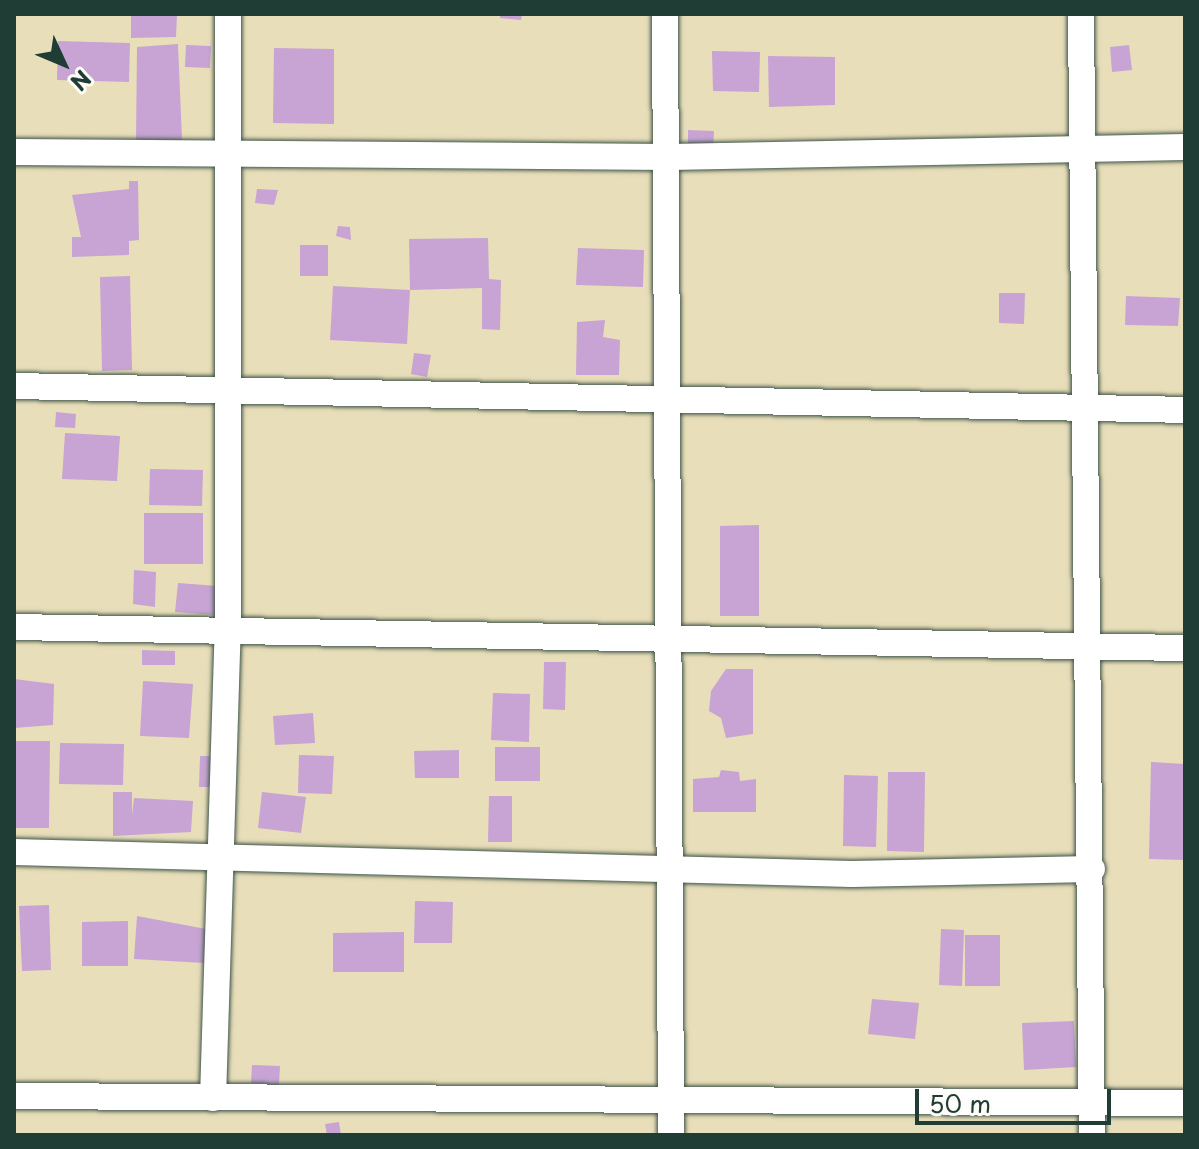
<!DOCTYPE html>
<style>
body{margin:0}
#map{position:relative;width:1199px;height:1149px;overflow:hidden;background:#e9deba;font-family:"Playpen Sans",sans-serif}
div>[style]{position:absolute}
.building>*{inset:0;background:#c7a4d3}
.roads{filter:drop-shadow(0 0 2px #3d5548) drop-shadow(0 0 2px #3d5548)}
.street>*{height:26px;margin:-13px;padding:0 13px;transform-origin:13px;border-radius:13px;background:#fff}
span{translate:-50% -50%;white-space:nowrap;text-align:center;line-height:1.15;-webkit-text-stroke:8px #fdfcf7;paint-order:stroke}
.frame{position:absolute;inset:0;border:16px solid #1f3d34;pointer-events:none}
.north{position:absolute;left:24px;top:24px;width:80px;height:80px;-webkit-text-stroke:6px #fdfcf7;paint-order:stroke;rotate:134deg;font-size:22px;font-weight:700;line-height:32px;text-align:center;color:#1f3d34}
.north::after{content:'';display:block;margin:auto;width:28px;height:36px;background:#1f3d34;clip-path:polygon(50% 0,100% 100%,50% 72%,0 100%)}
.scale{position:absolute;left:915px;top:1089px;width:196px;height:36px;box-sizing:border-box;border:4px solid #1f3d34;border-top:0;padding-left:10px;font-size:24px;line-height:28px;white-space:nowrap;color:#1f3d34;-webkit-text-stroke:6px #fdfcf7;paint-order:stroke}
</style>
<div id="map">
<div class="building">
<div style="clip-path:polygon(131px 14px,177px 14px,176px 37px,131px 38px)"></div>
<div style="clip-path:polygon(500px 14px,522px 14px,521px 20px,500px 18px)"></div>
<div style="clip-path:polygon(58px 41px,130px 43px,129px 82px,57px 80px)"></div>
<div style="clip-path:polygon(178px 44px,182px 140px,136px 141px,137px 47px)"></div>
<div style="clip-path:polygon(186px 45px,211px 46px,210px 68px,185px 67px)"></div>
<div style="clip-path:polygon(1129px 45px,1132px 70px,1112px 72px,1110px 47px)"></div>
<div style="clip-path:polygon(274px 48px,334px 49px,334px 124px,273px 123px)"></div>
<div style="clip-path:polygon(712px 51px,760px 52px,759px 92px,713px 91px)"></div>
<div style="clip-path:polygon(768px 56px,835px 57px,835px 105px,769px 107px)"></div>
<div style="clip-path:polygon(688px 130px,714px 131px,713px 147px,688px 146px)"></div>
<div style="clip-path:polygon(129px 181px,138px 181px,139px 240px,129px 241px,129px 255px,72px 257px,72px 237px,81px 237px,72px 195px,129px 189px)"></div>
<div style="clip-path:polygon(257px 189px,278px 190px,274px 205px,255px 203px)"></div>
<div style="clip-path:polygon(338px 226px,350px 227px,351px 240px,336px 236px)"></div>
<div style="clip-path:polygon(488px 238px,489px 279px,501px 280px,500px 330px,482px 329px,482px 288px,410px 290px,409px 239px)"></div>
<div style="clip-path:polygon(300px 245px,328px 245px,328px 276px,300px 276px)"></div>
<div style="clip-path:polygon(578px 248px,644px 250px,643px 287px,576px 285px)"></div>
<div style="clip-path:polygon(130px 276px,132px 370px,102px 371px,100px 277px)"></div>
<div style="clip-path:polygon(333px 286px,410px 290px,407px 344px,330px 340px)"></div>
<div style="clip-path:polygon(999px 293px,1025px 293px,1024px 324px,999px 323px)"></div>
<div style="clip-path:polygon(1126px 296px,1180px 298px,1178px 326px,1125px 325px)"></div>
<div style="clip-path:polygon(605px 320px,603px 337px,620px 340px,619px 375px,576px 375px,577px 322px)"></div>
<div style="clip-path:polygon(414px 353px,431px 355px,427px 377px,411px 374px)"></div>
<div style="clip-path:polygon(56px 412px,76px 414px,75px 428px,55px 427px)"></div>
<div style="clip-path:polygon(65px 433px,120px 436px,117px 481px,62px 479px)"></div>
<div style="clip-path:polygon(150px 469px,203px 470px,202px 506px,149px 505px)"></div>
<div style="clip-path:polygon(144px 513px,203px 513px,203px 564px,144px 564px)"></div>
<div style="clip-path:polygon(759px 525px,759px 616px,720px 616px,720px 526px)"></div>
<div style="clip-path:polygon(134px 570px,156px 572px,155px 607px,133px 604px)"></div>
<div style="clip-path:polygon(178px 583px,218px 586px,216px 615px,175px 612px)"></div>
<div style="clip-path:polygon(142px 650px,175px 651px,175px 665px,142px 665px)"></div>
<div style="clip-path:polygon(544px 662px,566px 662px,565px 710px,543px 709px)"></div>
<div style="clip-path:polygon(726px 669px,753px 669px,753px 734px,726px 738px,721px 718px,709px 711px,711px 691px)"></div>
<div style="clip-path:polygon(14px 679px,54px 684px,53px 725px,14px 728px)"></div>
<div style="clip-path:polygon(143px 681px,193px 684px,189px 738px,140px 736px)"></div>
<div style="clip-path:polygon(493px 693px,530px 694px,529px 742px,491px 740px)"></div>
<div style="clip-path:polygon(313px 713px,315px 743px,275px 745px,273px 716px)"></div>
<div style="clip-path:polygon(16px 741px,50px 741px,49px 828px,15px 828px)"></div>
<div style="clip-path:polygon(60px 743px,124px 744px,123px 785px,59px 784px)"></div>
<div style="clip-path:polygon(495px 747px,540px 747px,540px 781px,495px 781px)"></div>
<div style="clip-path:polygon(459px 750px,459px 778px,415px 778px,414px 751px)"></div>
<div style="clip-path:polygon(299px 755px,334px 756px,332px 794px,298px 793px)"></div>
<div style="clip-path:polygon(200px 756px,213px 756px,212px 787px,199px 787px)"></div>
<div style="clip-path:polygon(1151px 762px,1185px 764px,1185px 860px,1149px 859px)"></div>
<div style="clip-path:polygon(721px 770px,739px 772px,740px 781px,756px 779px,756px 812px,693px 812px,693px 779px,719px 777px)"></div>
<div style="clip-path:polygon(888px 772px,925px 772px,924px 852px,887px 851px)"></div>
<div style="clip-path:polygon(844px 775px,878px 776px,876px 847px,843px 846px)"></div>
<div style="clip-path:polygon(113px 792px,132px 792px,132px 815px,134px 798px,193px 801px,191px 832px,113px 836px)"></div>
<div style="clip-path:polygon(262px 792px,306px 797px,301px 833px,258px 828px)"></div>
<div style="clip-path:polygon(489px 796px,512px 796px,512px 842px,488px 842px)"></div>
<div style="clip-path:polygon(415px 901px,453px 902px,452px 943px,414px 943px)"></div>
<div style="clip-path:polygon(49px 905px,51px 970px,22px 971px,19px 906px)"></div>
<div style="clip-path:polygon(137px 916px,206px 929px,204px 963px,134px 959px)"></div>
<div style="clip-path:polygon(128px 921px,128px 966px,82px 966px,82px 922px)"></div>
<div style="clip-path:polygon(941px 929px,964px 930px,962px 986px,939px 985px)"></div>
<div style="clip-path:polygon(404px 932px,404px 972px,333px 972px,333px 933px)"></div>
<div style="clip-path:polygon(965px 935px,1000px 935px,1000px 986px,965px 986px)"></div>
<div style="clip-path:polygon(872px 999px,919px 1003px,915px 1039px,868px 1034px)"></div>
<div style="clip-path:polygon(1074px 1021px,1076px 1067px,1024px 1070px,1022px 1023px)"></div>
<div style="clip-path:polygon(252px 1065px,280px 1066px,279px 1085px,251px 1083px)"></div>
<div style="clip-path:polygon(339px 1122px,341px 1135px,327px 1135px,325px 1124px)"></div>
</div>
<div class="roads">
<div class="street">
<div style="left:665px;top:14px;width:1121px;rotate:89.69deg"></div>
<div style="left:1081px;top:14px;width:1121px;rotate:89.44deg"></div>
<div style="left:14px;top:152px;width:656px;rotate:0.44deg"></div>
<div style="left:670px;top:157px;width:515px;rotate:-1.11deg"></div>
<div style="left:14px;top:386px;width:1171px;rotate:1.17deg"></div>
<div style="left:14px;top:627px;width:1171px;rotate:1.03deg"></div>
<div style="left:14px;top:852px;width:838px;rotate:1.5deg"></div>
<div style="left:852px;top:874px;width:240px;rotate:-1.2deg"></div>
<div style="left:14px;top:1096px;width:1171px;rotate:0.34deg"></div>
<div style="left:213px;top:1098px;width:468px;rotate:-88.2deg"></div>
<div style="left:228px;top:630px;width:616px;rotate:-90deg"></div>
</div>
</div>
<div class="frame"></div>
<div class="north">N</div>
<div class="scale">50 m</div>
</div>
